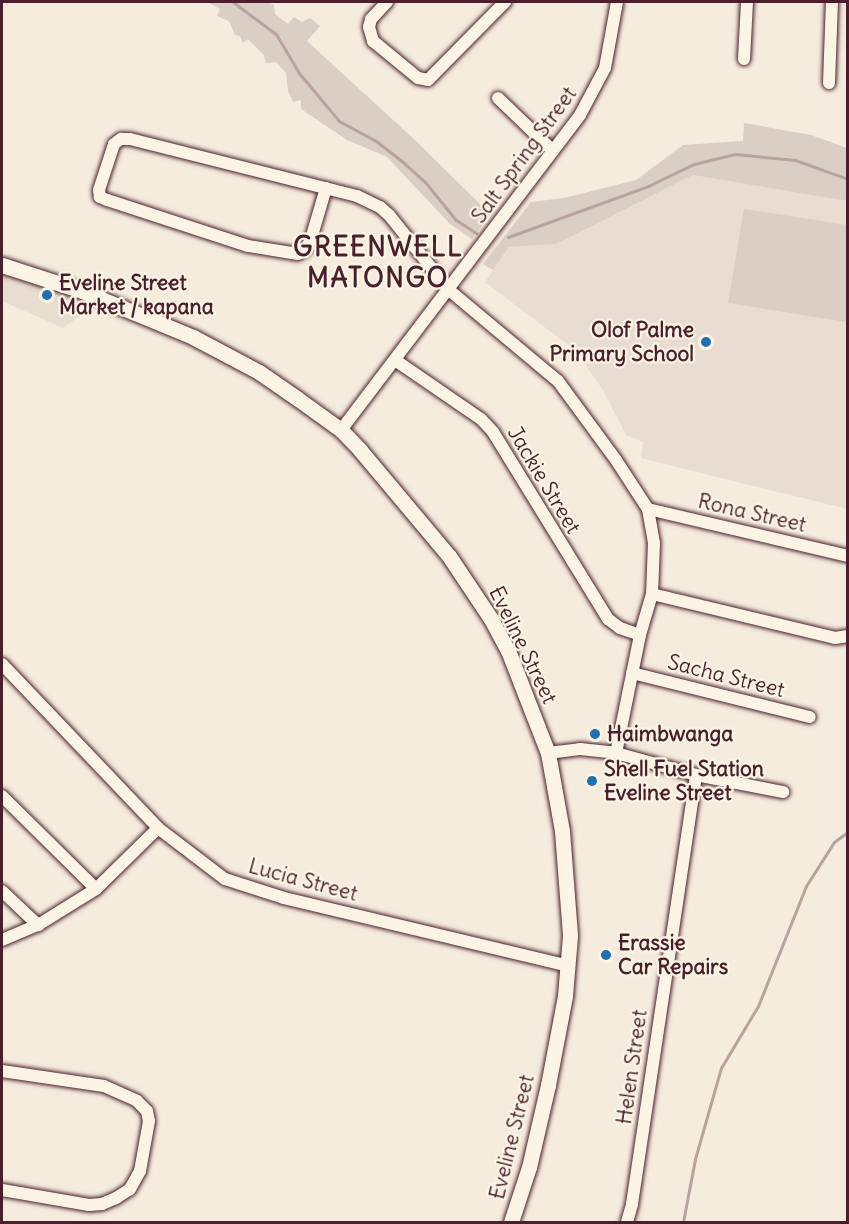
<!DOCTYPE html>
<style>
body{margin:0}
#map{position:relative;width:849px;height:1224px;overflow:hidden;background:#f5ecde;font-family:Delius,sans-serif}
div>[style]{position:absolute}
.built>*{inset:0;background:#e8ddd0}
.green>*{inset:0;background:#dbcec4}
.stream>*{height:3px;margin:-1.5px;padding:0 1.5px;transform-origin:1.5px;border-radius:1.5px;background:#b8a39e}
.roads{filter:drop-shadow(0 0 2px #4a1f2b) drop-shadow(0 0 2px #4a1f2b)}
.minor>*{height:12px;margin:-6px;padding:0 6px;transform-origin:6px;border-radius:6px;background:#fcf5e5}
.tertiary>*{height:15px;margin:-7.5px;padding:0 7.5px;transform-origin:7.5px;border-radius:7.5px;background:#fcf5e5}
.dots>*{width:16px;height:16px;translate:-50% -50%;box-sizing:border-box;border:3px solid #fcf5e5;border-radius:50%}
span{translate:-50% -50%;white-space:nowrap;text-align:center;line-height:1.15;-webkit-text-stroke:4.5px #fcf5e5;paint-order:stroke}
.street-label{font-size:21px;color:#4a1f2b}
.poi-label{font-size:21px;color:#4a1f2b;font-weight:700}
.left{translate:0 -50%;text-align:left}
.right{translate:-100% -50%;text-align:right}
.district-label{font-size:27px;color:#4a1f2b;font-weight:700;letter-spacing:1.5px}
.frame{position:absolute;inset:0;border:3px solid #4a1f2b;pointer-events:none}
</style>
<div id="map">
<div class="built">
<div style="clip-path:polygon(693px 175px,847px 201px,847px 509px,641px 458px,643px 442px,626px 435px,603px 390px,575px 350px,485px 282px,509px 247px,556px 244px)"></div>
<div style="clip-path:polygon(2px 265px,104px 299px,63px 328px,2px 301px)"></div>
</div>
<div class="green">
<div style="clip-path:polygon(207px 2px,268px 2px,274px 5px,275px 14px,288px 24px,294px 17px,302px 22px,310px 18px,320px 26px,307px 41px,416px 141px,490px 214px,472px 239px,450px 224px,387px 157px,347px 140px,301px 109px,301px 100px,293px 102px,288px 91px,286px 73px,276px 62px,266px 63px,264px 55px,248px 39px,243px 43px,240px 36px,235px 35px,229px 21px,217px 16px,220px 9px)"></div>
<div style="clip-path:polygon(744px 123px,811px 135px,847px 148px,847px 201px,693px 175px,556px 244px,509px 247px,493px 270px,483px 264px,531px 202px,564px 198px,636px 180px,683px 145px,743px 141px)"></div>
<div style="clip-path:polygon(744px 209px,847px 225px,847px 322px,728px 303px)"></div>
</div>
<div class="stream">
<div style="left:233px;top:2px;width:54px;rotate:36.7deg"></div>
<div style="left:276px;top:34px;width:45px;rotate:59.5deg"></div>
<div style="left:299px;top:73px;width:62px;rotate:50.2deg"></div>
<div style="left:339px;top:121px;width:42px;rotate:28.4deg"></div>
<div style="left:376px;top:141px;width:37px;rotate:38deg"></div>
<div style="left:405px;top:164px;width:27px;rotate:42deg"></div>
<div style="left:425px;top:182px;width:49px;rotate:50.8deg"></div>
<div style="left:456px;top:220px;width:24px;rotate:33deg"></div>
<div style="left:508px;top:237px;width:149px;rotate:-20deg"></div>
<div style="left:648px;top:186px;width:51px;rotate:-25.6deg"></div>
<div style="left:694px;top:164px;width:42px;rotate:-13.7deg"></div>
<div style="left:735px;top:154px;width:60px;rotate:5.7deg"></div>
<div style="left:795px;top:160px;width:56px;rotate:19.7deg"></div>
<div style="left:683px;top:1222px;width:64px;rotate:-79.2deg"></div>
<div style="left:695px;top:1159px;width:95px;rotate:-74.1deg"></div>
<div style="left:721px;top:1068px;width:72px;rotate:-59.2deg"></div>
<div style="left:758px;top:1006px;width:129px;rotate:-68.2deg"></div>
<div style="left:806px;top:886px;width:52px;rotate:-57.5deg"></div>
<div style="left:834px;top:842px;width:17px;rotate:-36deg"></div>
</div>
<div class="roads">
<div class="minor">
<div style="left:387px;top:2px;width:23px;rotate:133deg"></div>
<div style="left:371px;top:19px;width:8px;rotate:104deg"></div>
<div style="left:369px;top:27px;width:15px;rotate:74deg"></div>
<div style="left:373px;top:41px;width:58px;rotate:39.4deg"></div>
<div style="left:418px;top:78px;width:10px;rotate:11deg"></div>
<div style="left:428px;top:80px;width:110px;rotate:-45.4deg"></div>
<div style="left:744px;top:59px;width:57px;rotate:-87deg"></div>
<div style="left:829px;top:83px;width:81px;rotate:-87.9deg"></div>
<div style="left:498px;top:98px;width:76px;rotate:43.9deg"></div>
<div style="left:326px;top:188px;width:53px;rotate:106.4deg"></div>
<div style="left:311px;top:239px;width:11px;rotate:117deg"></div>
<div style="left:306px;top:249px;width:9px;rotate:148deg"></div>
<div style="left:298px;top:254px;width:51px;rotate:-170.9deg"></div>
<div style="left:248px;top:246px;width:148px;rotate:-161.9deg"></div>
<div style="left:107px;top:200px;width:8px;rotate:-157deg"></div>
<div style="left:100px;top:197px;width:7px;rotate:-98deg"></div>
<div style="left:99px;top:190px;width:48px;rotate:-71.9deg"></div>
<div style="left:114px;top:144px;width:9px;rotate:-36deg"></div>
<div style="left:121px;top:139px;width:9px"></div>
<div style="left:130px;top:139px;width:234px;rotate:14.1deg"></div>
<div style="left:357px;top:196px;width:25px;rotate:26deg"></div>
<div style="left:380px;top:207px;width:12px;rotate:42deg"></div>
<div style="left:389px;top:215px;width:96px;rotate:51.3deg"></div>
<div style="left:449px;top:290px;width:142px;rotate:39.9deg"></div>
<div style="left:558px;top:381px;width:98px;rotate:53.7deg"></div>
<div style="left:616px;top:460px;width:59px;rotate:56.9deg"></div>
<div style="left:648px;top:509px;width:35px;rotate:80deg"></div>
<div style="left:654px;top:543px;width:51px;rotate:92.2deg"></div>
<div style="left:652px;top:594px;width:43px;rotate:106.3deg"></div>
<div style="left:640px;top:635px;width:120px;rotate:101.5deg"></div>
<div style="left:395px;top:360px;width:104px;rotate:34.5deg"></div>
<div style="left:481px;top:419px;width:18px;rotate:47deg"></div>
<div style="left:493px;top:432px;width:220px;rotate:58.4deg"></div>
<div style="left:608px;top:619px;width:15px;rotate:37deg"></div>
<div style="left:620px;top:628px;width:21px;rotate:19deg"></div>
<div style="left:341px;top:430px;width:395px;rotate:-52.8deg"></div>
<div style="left:580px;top:115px;width:53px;rotate:-62deg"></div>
<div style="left:605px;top:68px;width:67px;rotate:-79.7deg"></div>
<div style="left:648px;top:509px;width:205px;rotate:13.2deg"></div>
<div style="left:652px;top:594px;width:188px;rotate:13.5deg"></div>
<div style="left:835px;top:638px;width:13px;rotate:-9deg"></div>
<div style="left:2px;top:664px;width:226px;rotate:46.4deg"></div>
<div style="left:158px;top:828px;width:84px;rotate:37.3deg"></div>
<div style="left:225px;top:879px;width:62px;rotate:17.9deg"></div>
<div style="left:284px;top:898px;width:293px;rotate:13.4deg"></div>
<div style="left:632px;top:673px;width:183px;rotate:13.9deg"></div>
<div style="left:548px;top:753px;width:32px;rotate:-7deg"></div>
<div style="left:580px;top:749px;width:36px;rotate:6deg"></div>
<div style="left:616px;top:753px;width:83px;rotate:15.4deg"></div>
<div style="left:696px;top:775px;width:89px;rotate:11.1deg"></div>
<div style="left:2px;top:796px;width:132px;rotate:44.7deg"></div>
<div style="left:2px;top:891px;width:50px;rotate:43.4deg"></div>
<div style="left:2px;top:940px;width:39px;rotate:-23deg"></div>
<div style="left:38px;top:925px;width:68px;rotate:-31.8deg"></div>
<div style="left:96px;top:889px;width:87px;rotate:-44.5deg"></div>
<div style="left:2px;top:1071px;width:103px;rotate:8.4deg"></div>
<div style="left:104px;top:1086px;width:36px;rotate:24deg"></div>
<div style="left:137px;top:1101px;width:14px;rotate:45deg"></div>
<div style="left:147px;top:1111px;width:10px;rotate:79deg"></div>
<div style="left:149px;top:1121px;width:51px;rotate:100.2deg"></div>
<div style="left:140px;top:1171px;width:21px;rotate:119deg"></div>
<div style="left:130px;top:1189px;width:17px;rotate:147deg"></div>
<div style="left:116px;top:1198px;width:15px;rotate:157deg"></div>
<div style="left:102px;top:1204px;width:13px;rotate:176deg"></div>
<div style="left:89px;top:1205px;width:88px;rotate:-170.2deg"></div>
<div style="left:627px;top:1222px;width:19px;rotate:-74deg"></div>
<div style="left:632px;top:1204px;width:434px;rotate:-81.5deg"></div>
</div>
<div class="tertiary">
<div style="left:2px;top:265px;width:84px;rotate:18deg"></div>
<div style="left:82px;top:291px;width:120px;rotate:22.5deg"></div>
<div style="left:193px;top:337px;width:75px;rotate:27.9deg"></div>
<div style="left:259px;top:372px;width:47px;rotate:34.7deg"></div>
<div style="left:298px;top:399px;width:53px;rotate:35.8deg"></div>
<div style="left:341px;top:430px;width:28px;rotate:46deg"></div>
<div style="left:360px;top:450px;width:138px;rotate:50deg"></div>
<div style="left:449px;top:556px;width:76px;rotate:56.3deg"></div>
<div style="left:491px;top:619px;width:38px;rotate:62deg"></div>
<div style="left:509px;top:653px;width:107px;rotate:68.7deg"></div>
<div style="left:548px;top:753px;width:79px;rotate:79.8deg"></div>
<div style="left:562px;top:831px;width:105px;rotate:85.6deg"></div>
<div style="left:570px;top:936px;width:60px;rotate:94.8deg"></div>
<div style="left:565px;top:996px;width:91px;rotate:100.8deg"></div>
<div style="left:548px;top:1085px;width:84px;rotate:103deg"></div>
<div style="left:529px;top:1167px;width:58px;rotate:108.1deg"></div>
</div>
</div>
<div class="dots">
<div style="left:47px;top:295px;background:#1f6fb2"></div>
<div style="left:706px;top:342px;background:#1f6fb2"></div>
<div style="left:595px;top:734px;background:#1f6fb2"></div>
<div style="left:592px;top:781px;background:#1f6fb2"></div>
<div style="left:606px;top:955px;background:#1f6fb2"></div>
</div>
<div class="street-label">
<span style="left:524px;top:155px;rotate:-54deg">Salt Spring Street</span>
<span style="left:544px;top:480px;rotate:59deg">Jackie Street</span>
<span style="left:752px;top:513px;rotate:13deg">Rona Street</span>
<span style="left:523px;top:645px;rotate:64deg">Eveline Street</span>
<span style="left:726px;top:676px;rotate:14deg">Sacha Street</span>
<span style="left:303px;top:880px;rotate:15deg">Lucia Street</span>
<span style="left:632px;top:1067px;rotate:-82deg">Helen Street</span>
<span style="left:512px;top:1137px;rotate:-76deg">Eveline Street</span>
</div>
<div class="poi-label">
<span class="left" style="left:59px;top:295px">Eveline Street<br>Market / kapana</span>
<span class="right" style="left:694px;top:342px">Olof Palme<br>Primary School</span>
<span class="left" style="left:607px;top:734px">Haimbwanga</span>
<span class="left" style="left:604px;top:781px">Shell Fuel Station<br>Eveline Street</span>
<span class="left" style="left:618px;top:955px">Erassie<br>Car Repairs</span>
</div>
<div class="district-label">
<span style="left:378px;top:262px">GREENWELL<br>MATONGO</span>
</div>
<div class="frame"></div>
</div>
